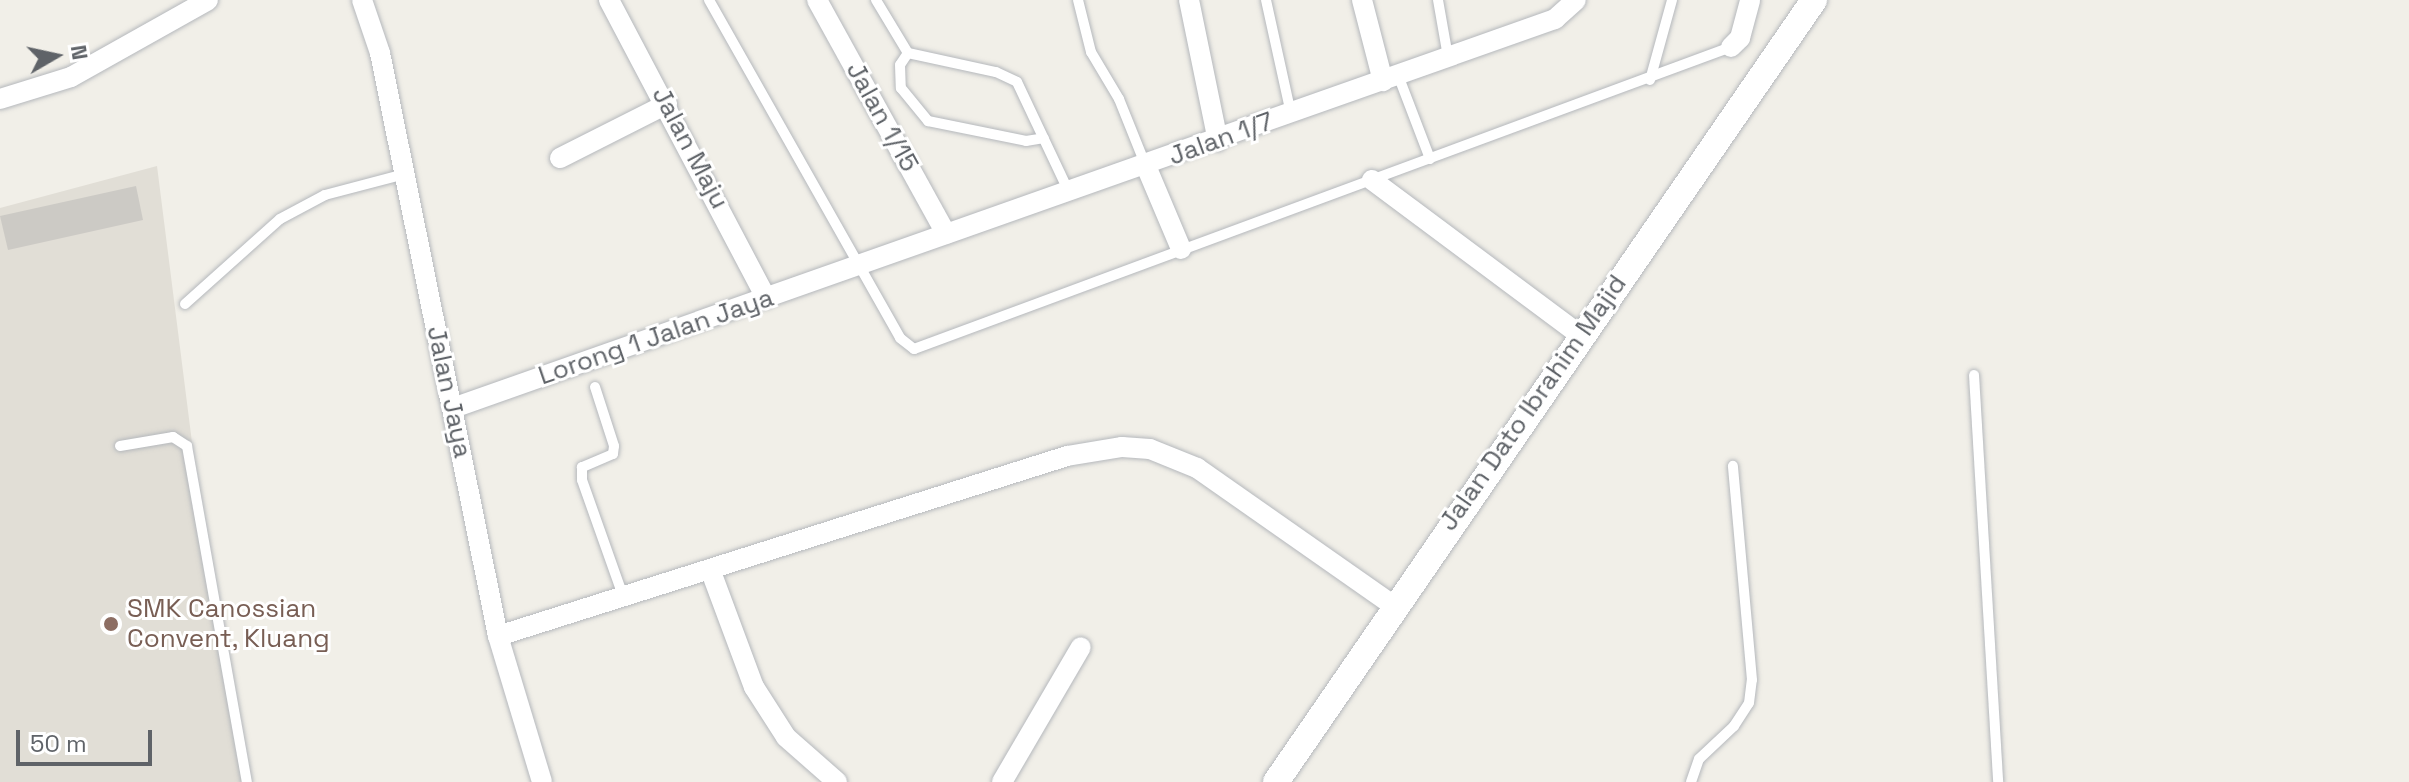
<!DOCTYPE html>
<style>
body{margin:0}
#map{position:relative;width:2409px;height:782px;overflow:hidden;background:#f1efe8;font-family:"Space Grotesk",sans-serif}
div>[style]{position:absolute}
.education>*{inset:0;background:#e1ded6}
.building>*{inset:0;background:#cccac5}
.roads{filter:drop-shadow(0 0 2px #b5b8bc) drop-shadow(0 0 2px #b5b8bc)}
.service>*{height:10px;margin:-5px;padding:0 5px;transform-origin:5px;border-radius:5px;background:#fff}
.minor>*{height:20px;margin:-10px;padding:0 10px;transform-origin:10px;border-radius:10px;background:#fff}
.tertiary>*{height:26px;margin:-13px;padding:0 13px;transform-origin:13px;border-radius:13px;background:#fff}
.dots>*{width:22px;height:22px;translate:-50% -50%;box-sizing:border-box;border:4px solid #fff;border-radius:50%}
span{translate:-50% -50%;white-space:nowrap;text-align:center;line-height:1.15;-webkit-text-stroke:6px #fff;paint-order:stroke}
.street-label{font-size:26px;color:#5f6368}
.education-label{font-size:26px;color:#785e54}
.left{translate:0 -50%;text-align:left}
.north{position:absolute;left:16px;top:16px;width:80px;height:80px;-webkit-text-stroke:6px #fff;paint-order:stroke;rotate:81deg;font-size:22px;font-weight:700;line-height:32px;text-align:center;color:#5f6368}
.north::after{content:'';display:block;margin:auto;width:28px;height:36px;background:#5f6368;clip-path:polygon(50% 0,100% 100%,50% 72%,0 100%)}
.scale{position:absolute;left:16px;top:730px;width:136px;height:36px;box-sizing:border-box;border:4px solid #5f6368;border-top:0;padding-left:10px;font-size:24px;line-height:28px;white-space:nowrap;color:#5f6368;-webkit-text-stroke:6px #fff;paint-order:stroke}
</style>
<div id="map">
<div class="education">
<div style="clip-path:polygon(157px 166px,195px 466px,249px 782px,0 782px,0 208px)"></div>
</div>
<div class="building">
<div style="clip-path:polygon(136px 186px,143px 220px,8px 250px,0 216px)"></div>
</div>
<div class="roads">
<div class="service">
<div style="left:709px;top:0;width:388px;rotate:60.5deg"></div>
<div style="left:900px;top:338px;width:18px;rotate:38deg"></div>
<div style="left:914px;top:349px;width:871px;rotate:-20.29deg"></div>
<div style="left:876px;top:0;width:62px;rotate:58.9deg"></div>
<div style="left:908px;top:53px;width:90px;rotate:12.2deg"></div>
<div style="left:996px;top:72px;width:23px;rotate:25deg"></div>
<div style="left:1017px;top:82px;width:122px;rotate:64.7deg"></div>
<div style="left:1078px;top:0;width:54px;rotate:76deg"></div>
<div style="left:1091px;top:52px;width:55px;rotate:59.2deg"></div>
<div style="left:1119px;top:99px;width:72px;rotate:68.1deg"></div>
<div style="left:1266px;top:0;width:117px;rotate:77.6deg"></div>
<div style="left:1438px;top:0;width:58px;rotate:80deg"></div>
<div style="left:908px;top:53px;width:14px;rotate:124deg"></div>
<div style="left:900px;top:65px;width:23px;rotate:88deg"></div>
<div style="left:901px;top:88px;width:43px;rotate:50.7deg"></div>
<div style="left:928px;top:121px;width:100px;rotate:11.5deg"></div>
<div style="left:1026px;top:141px;width:18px;rotate:-9deg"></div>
<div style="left:1398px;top:75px;width:90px;rotate:69.1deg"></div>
<div style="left:1650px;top:80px;width:83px;rotate:-74.6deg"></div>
<div style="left:185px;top:304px;width:127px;rotate:-41.8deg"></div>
<div style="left:280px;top:219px;width:51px;rotate:-28.1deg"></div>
<div style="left:325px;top:195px;width:79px;rotate:-14.7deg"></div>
<div style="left:1974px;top:375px;width:408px;rotate:86.6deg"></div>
<div style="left:595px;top:387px;width:62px;rotate:72.1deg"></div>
<div style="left:614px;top:446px;width:8px;rotate:97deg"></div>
<div style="left:613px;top:454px;width:34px;rotate:157deg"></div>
<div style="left:582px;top:467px;width:13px;rotate:90deg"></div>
<div style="left:582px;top:480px;width:123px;rotate:70.5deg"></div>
<div style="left:120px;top:446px;width:54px;rotate:-9.6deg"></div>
<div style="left:173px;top:437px;width:17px;rotate:33deg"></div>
<div style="left:187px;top:446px;width:341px;rotate:79.9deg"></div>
<div style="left:1691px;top:782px;width:24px;rotate:-71deg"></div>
<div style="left:1699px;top:759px;width:48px;rotate:-43.3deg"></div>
<div style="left:1734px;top:726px;width:27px;rotate:-57deg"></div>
<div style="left:1749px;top:703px;width:23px;rotate:-83deg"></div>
<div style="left:1752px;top:680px;width:215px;rotate:-95.1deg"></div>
</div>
<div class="minor">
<div style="left:362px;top:0;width:56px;rotate:71.2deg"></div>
<div style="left:380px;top:53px;width:595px;rotate:78.56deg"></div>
<div style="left:498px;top:636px;width:152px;rotate:73.2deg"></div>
<div style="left:609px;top:0;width:337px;rotate:62.2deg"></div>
<div style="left:817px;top:0;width:267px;rotate:61.1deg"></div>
<div style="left:1189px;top:0;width:144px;rotate:78.4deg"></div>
<div style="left:1362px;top:0;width:84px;rotate:75.5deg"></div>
<div style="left:1731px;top:47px;width:13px;rotate:-45deg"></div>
<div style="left:1740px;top:38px;width:39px;rotate:-75deg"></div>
<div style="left:0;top:99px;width:74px;rotate:-17.2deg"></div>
<div style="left:71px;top:77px;width:157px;rotate:-29.3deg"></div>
<div style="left:560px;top:158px;width:120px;rotate:-26.8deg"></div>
<div style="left:1146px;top:166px;width:90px;rotate:67.1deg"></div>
<div style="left:1372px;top:180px;width:259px;rotate:36.7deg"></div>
<div style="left:453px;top:408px;width:1169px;rotate:-19.44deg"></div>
<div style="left:1555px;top:19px;width:28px;rotate:-42deg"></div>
<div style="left:710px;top:569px;width:126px;rotate:69.6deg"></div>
<div style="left:754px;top:687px;width:59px;rotate:57.4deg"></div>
<div style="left:786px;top:737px;width:68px;rotate:41.4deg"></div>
<div style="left:498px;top:636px;width:597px;rotate:-17.55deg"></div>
<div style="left:1067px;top:456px;width:56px;rotate:-9.3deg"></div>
<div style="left:1122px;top:447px;width:28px;rotate:4deg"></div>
<div style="left:1150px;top:449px;width:51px;rotate:22deg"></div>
<div style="left:1197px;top:468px;width:241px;rotate:35deg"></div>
<div style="left:1002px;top:782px;width:156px;rotate:-59.7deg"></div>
</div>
<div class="tertiary">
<div style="left:1276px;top:782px;width:949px;rotate:-55.47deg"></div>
</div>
</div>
<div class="dots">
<div style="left:111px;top:624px;background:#8d6e63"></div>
</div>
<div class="street-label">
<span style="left:882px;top:117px;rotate:61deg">Jalan 1/15</span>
<span style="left:1221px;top:139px;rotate:-20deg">Jalan 1/7</span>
<span style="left:690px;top:148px;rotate:62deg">Jalan Maju</span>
<span style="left:656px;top:337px;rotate:-19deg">Lorong 1 Jalan Jaya</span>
<span style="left:449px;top:392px;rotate:78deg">Jalan Jaya</span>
<span style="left:1533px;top:403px;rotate:-55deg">Jalan Dato Ibrahim Majid</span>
</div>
<div class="education-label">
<span class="left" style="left:127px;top:624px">SMK Canossian<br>Convent, Kluang</span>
</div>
<div class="north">N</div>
<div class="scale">50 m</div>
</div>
